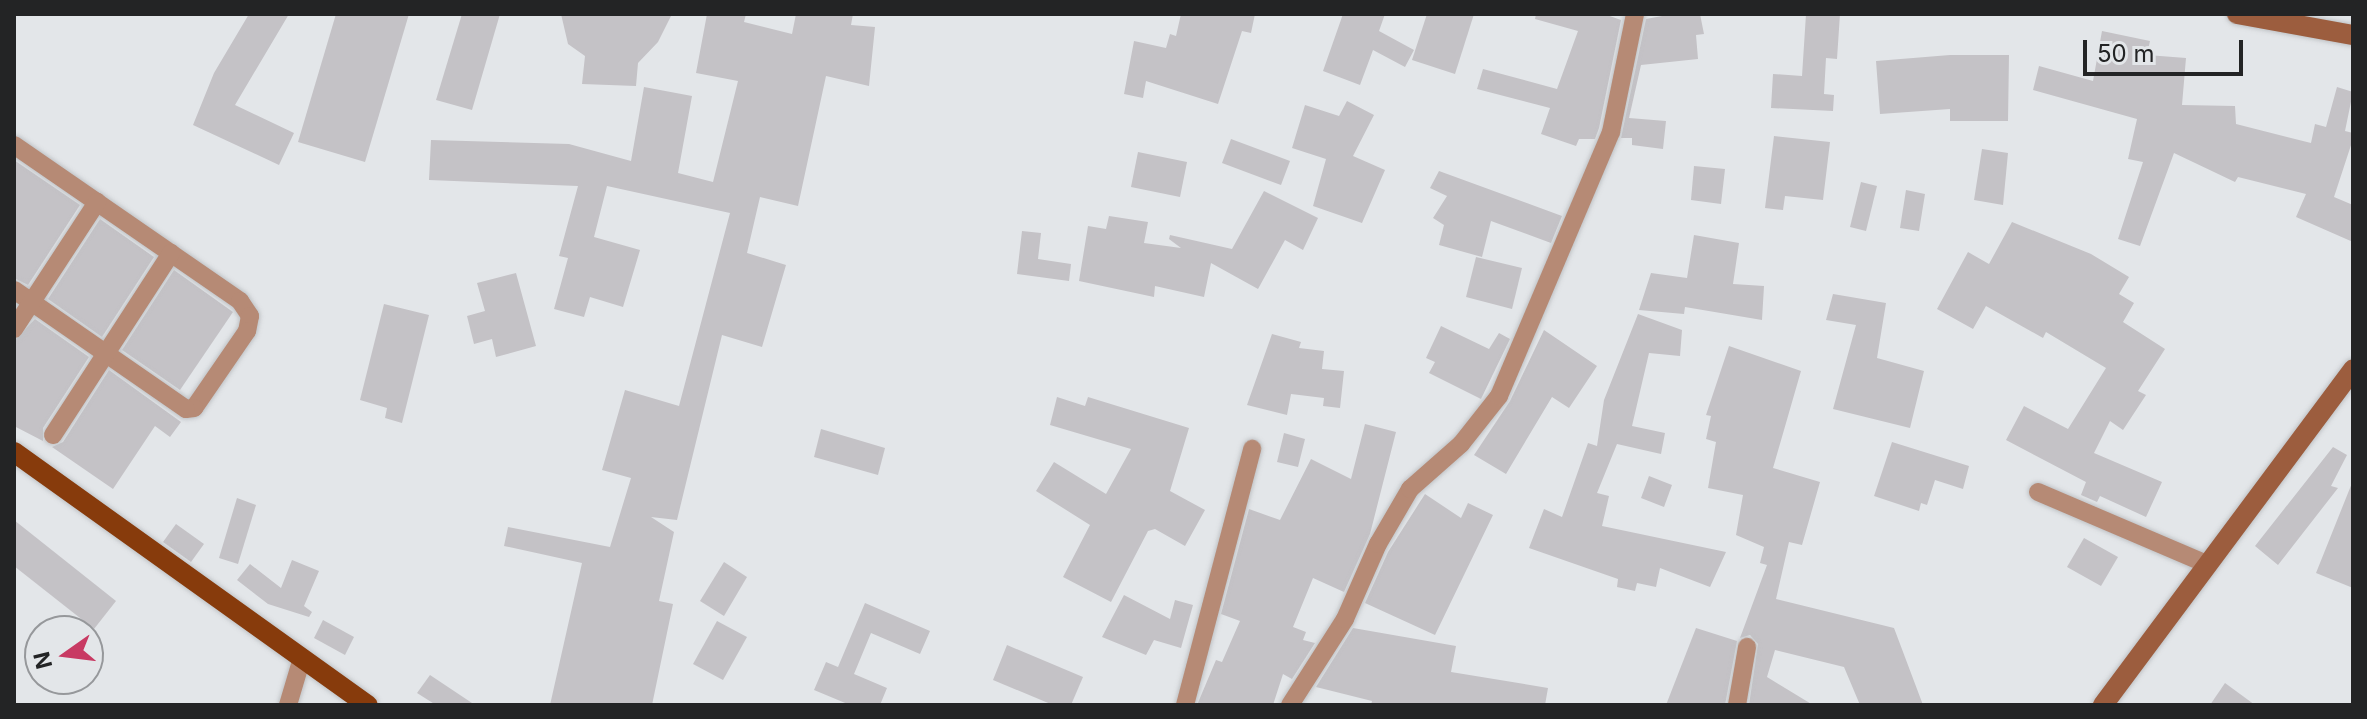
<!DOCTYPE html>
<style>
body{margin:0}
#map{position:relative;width:2367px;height:719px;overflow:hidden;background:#e3e6e9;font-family:Inter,sans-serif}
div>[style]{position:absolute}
.building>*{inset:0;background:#c4c2c6}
.roads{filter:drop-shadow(0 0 2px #c0c3c6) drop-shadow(0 0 2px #c0c3c6)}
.street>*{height:18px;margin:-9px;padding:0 9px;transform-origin:9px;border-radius:9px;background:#b68a75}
.secondary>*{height:20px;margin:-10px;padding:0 10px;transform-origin:10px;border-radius:10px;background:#9c5d3e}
.primary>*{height:20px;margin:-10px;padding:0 10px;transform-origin:10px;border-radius:10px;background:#873b0c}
span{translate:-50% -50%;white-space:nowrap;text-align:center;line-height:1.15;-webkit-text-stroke:7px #e3e6e9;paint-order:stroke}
.frame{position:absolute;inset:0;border:16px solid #232425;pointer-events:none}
.north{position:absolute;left:24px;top:615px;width:80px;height:80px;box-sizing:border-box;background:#e3e6e9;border:2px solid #96989b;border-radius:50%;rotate:256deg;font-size:22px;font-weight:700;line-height:32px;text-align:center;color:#232425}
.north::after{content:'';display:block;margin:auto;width:28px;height:36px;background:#c83a63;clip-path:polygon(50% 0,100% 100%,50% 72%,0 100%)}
.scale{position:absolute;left:2083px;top:40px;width:160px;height:36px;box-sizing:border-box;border:4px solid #232425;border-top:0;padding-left:10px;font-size:24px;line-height:28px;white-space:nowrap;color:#232425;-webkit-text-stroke:6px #e3e6e9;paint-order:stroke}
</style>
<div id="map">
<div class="building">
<div style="clip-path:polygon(249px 14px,289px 14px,235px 105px,294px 133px,279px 165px,193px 125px,214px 73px)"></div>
<div style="clip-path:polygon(336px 14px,409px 14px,365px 162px,298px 142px)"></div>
<div style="clip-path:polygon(462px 14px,500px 14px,472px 110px,436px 100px)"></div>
<div style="clip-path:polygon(561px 14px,672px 14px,658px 42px,638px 63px,636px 86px,582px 84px,585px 56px,568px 44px)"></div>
<div style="clip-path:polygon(707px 14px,746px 14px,744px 22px,792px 34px,796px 14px,853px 14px,851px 25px,875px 27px,869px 86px,826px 76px,798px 206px,760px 197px,747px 253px,786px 265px,762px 347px,722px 335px,677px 520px,651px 517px,674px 532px,659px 601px,673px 604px,652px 705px,550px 705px,582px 563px,504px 546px,508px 527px,610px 547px,631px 478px,602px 470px,625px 390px,679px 406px,730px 213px,607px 186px,594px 237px,640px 250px,623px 307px,590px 297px,584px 317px,554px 309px,568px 258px,559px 256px,578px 186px,429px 180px,431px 140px,569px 144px,631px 161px,644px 87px,692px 96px,678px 173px,713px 182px,738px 81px,696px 73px)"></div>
<div style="clip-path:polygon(1181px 14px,1255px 14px,1251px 33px,1242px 31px,1218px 104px,1146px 81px,1143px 98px,1124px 94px,1134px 41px,1166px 48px,1170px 34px,1176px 36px)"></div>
<div style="clip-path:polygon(1343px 14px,1385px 14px,1379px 31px,1414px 50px,1405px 67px,1373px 50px,1360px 85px,1323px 71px)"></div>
<div style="clip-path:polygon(1427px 14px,1474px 14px,1455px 74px,1412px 60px)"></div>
<div style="clip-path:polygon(1536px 14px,1604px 14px,1621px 20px,1599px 128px,1595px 139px,1579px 139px,1576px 146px,1541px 134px,1550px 108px,1477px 89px,1483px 69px,1557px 89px,1578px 31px,1535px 19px)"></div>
<div style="clip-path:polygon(1673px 14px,1700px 14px,1704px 34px,1696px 35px,1698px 59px,1641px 65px,1629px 118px,1666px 121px,1663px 149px,1632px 145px,1632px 138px,1621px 138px,1646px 19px)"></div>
<div style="clip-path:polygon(1806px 14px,1840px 14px,1837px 59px,1826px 58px,1824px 94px,1834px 95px,1833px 111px,1771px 108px,1773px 74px,1802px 76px)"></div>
<div style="clip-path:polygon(2102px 31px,2150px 41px,2147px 55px,2186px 58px,2182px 105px,2235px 106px,2236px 124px,2311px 143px,2315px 124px,2326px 127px,2337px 87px,2353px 92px,2345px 131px,2353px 133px,2353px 139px,2334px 197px,2353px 205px,2353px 242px,2296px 217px,2306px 194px,2238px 177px,2235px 182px,2174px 153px,2140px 246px,2118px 239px,2143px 162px,2128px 159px,2137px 119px,2033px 90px,2039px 66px,2093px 81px)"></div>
<div style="clip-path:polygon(1950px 55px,2009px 55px,2008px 121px,1950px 121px,1950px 109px,1880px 114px,1876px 61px)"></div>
<div style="clip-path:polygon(1347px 101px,1374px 115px,1353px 156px,1385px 170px,1362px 223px,1313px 206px,1326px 159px,1292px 148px,1305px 105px,1339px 116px)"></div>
<div style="clip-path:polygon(1774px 136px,1830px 142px,1823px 200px,1785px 196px,1783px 210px,1765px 208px)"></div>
<div style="clip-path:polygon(1231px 139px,1290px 161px,1281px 185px,1222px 163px)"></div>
<div style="clip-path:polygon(1982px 149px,2008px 153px,2003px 205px,1974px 200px)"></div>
<div style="clip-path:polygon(1138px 152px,1187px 162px,1180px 197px,1131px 187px)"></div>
<div style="clip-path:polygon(14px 160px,80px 205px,28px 285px,14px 278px)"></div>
<div style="clip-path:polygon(1694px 166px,1725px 169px,1721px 204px,1691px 200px)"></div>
<div style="clip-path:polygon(1439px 171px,1562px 216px,1551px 243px,1491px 221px,1482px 257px,1439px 245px,1444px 225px,1433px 218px,1447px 196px,1430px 188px)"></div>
<div style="clip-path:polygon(1861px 182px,1877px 186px,1866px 231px,1850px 227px)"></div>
<div style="clip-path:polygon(1906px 190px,1925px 194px,1919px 231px,1900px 228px)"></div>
<div style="clip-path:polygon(1264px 191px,1318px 218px,1303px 250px,1285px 240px,1258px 289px,1211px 263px,1204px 297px,1155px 286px,1154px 297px,1079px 281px,1088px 226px,1106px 229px,1109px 216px,1148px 222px,1144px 243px,1181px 248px,1169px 239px,1170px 235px,1232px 249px)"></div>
<div style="clip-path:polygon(100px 219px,154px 257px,102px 337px,48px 299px)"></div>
<div style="clip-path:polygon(2012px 222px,2091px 254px,2129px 277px,2119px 294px,2134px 303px,2123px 322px,2165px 349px,2138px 391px,2146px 395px,2123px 430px,2110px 421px,2094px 453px,2162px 482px,2146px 517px,2100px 496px,2097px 502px,2081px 495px,2086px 482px,2006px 440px,2024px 406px,2068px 429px,2106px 368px,2046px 332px,2043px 338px,1986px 306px,1973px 329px,1937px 309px,1968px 252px,1989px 264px)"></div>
<div style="clip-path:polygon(1022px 231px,1041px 233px,1038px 259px,1071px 264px,1069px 281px,1017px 274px)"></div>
<div style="clip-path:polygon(1694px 235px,1739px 243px,1733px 284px,1764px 286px,1762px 320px,1685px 307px,1684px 314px,1639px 310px,1651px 273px,1687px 278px)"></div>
<div style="clip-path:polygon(1476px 257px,1522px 268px,1512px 309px,1466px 297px)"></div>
<div style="clip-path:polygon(174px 270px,233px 312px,180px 390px,122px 350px)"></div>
<div style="clip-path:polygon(516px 273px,536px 346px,496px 357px,492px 339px,474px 344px,467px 316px,485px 311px,477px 283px)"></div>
<div style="clip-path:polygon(1833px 294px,1886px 303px,1877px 358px,1924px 371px,1910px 428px,1833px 409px,1856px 325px,1826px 320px)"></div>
<div style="clip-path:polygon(384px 304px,429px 315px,402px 423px,385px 418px,387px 408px,360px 400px)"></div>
<div style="clip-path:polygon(1638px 314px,1682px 330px,1680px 356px,1649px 353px,1632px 426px,1665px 433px,1661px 454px,1617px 444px,1597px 493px,1609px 496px,1602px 526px,1726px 552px,1710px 587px,1660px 568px,1656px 587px,1637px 583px,1635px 591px,1617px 587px,1618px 579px,1529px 548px,1544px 509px,1562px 517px,1588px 443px,1597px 446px,1604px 400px)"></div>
<div style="clip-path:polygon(35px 319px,89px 357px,43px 428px,43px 441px,14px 426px,14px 341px)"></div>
<div style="clip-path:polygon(1441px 326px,1489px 349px,1499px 333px,1510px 339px,1481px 399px,1429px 373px,1435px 362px,1426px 358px)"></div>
<div style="clip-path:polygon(1544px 330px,1597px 366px,1569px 408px,1552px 397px,1506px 474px,1474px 455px,1510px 401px)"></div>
<div style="clip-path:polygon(1272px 334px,1301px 342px,1299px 348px,1324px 351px,1322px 369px,1344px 371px,1340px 408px,1323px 406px,1324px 398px,1291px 394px,1287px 415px,1247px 405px)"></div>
<div style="clip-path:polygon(1729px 346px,1801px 371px,1773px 468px,1820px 482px,1802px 545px,1789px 542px,1776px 599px,1894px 628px,1923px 705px,1860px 705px,1844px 667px,1775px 650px,1767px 677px,1813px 705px,1749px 705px,1758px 644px,1750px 635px,1740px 638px,1767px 565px,1760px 563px,1764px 547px,1736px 535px,1743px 495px,1708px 488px,1716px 442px,1706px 439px,1711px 416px,1706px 415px)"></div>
<div style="clip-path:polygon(109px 370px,181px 422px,170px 437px,155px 426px,113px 489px,52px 447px,63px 442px)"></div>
<div style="clip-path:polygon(1057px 397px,1085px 406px,1088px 397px,1189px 428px,1170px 491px,1205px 510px,1185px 546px,1155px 529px,1148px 531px,1111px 602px,1063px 577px,1090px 525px,1036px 491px,1054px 462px,1106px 494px,1131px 449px,1050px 425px)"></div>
<div style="clip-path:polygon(1365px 424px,1396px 432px,1370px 534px,1344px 592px,1313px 578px,1293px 627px,1306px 632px,1303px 640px,1315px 643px,1292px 679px,1283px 674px,1273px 705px,1197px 705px,1216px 660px,1222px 662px,1240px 621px,1221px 614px,1249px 509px,1280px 520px,1311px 459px,1351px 479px)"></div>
<div style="clip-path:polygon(821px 429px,885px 448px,878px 475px,814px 457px)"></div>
<div style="clip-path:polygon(1284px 433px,1305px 439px,1298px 467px,1277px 462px)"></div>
<div style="clip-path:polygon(1892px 442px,1969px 466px,1963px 489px,1935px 480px,1927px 505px,1921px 503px,1919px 511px,1874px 496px)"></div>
<div style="clip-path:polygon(2333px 447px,2347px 455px,2331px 486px,2338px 488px,2278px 565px,2255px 546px)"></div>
<div style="clip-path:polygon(1649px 476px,1672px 485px,1664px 507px,1641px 498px)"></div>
<div style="clip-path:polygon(2352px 483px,2353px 484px,2353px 588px,2316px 573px)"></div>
<div style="clip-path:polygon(1425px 494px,1461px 518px,1468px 503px,1493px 515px,1435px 635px,1365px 603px,1388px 552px)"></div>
<div style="clip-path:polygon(237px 498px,256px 505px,238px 564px,219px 558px)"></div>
<div style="clip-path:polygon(14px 520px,116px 601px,94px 629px,14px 566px)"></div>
<div style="clip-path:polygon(176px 524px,204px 544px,191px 562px,163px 542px)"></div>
<div style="clip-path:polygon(2084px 538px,2118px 557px,2101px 586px,2067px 567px)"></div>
<div style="clip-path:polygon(292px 560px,319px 571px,304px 606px,312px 612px,309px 617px,268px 604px,237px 580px,250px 564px,281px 588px)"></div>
<div style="clip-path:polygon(724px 562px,747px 577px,724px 616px,700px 601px)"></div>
<div style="clip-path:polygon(1124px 595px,1170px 619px,1175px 600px,1193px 605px,1181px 648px,1154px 640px,1146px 655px,1102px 637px)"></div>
<div style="clip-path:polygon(865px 603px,930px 631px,920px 654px,871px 633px,854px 674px,887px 688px,880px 705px,850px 705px,814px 690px,826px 662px,838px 667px)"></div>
<div style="clip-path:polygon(323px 620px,354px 637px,345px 655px,314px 638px)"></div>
<div style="clip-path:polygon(717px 621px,747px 637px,723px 680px,693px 664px)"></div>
<div style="clip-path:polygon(1353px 628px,1456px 646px,1451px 672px,1548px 688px,1545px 705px,1371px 705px,1372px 701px,1316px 687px)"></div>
<div style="clip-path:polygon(1696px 628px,1737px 641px,1725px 705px,1666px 705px)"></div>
<div style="clip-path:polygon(1007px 645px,1083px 677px,1071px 705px,1053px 705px,993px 680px)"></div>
<div style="clip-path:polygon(430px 675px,475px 705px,436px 705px,417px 693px)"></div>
<div style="clip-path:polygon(2225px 683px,2255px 705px,2210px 705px)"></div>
</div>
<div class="roads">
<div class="street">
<div style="left:14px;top:145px;width:275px;rotate:34.6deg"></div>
<div style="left:240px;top:301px;width:18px;rotate:56deg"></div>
<div style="left:250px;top:316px;width:15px;rotate:101deg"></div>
<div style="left:247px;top:331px;width:93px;rotate:124.5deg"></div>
<div style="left:194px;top:408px;width:8px;rotate:173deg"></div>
<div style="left:186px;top:409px;width:209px;rotate:-145.3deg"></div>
<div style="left:14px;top:329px;width:152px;rotate:-56.8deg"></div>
<div style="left:53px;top:435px;width:217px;rotate:-57deg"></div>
<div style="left:2038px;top:492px;width:184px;rotate:23.1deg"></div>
<div style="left:288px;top:705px;width:49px;rotate:-73.4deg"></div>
<div style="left:1185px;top:705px;width:265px;rotate:-75.3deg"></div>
<div style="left:1290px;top:705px;width:102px;rotate:-57.4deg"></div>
<div style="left:1345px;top:619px;width:82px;rotate:-66.3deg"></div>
<div style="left:1378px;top:544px;width:64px;rotate:-59.8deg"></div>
<div style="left:1410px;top:489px;width:68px;rotate:-41.4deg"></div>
<div style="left:1461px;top:444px;width:61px;rotate:-51.6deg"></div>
<div style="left:1499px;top:396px;width:287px;rotate:-67deg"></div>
<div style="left:1611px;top:132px;width:120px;rotate:-78.5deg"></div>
<div style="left:1737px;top:705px;width:59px;rotate:-80.2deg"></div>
</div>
<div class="secondary">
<div style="left:2237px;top:14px;width:118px;rotate:10.3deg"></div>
<div style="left:2103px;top:705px;width:419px;rotate:-53.3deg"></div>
</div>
<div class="primary">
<div style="left:14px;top:452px;width:435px;rotate:35.6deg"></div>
</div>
</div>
<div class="frame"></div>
<div class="north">N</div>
<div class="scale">50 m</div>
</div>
